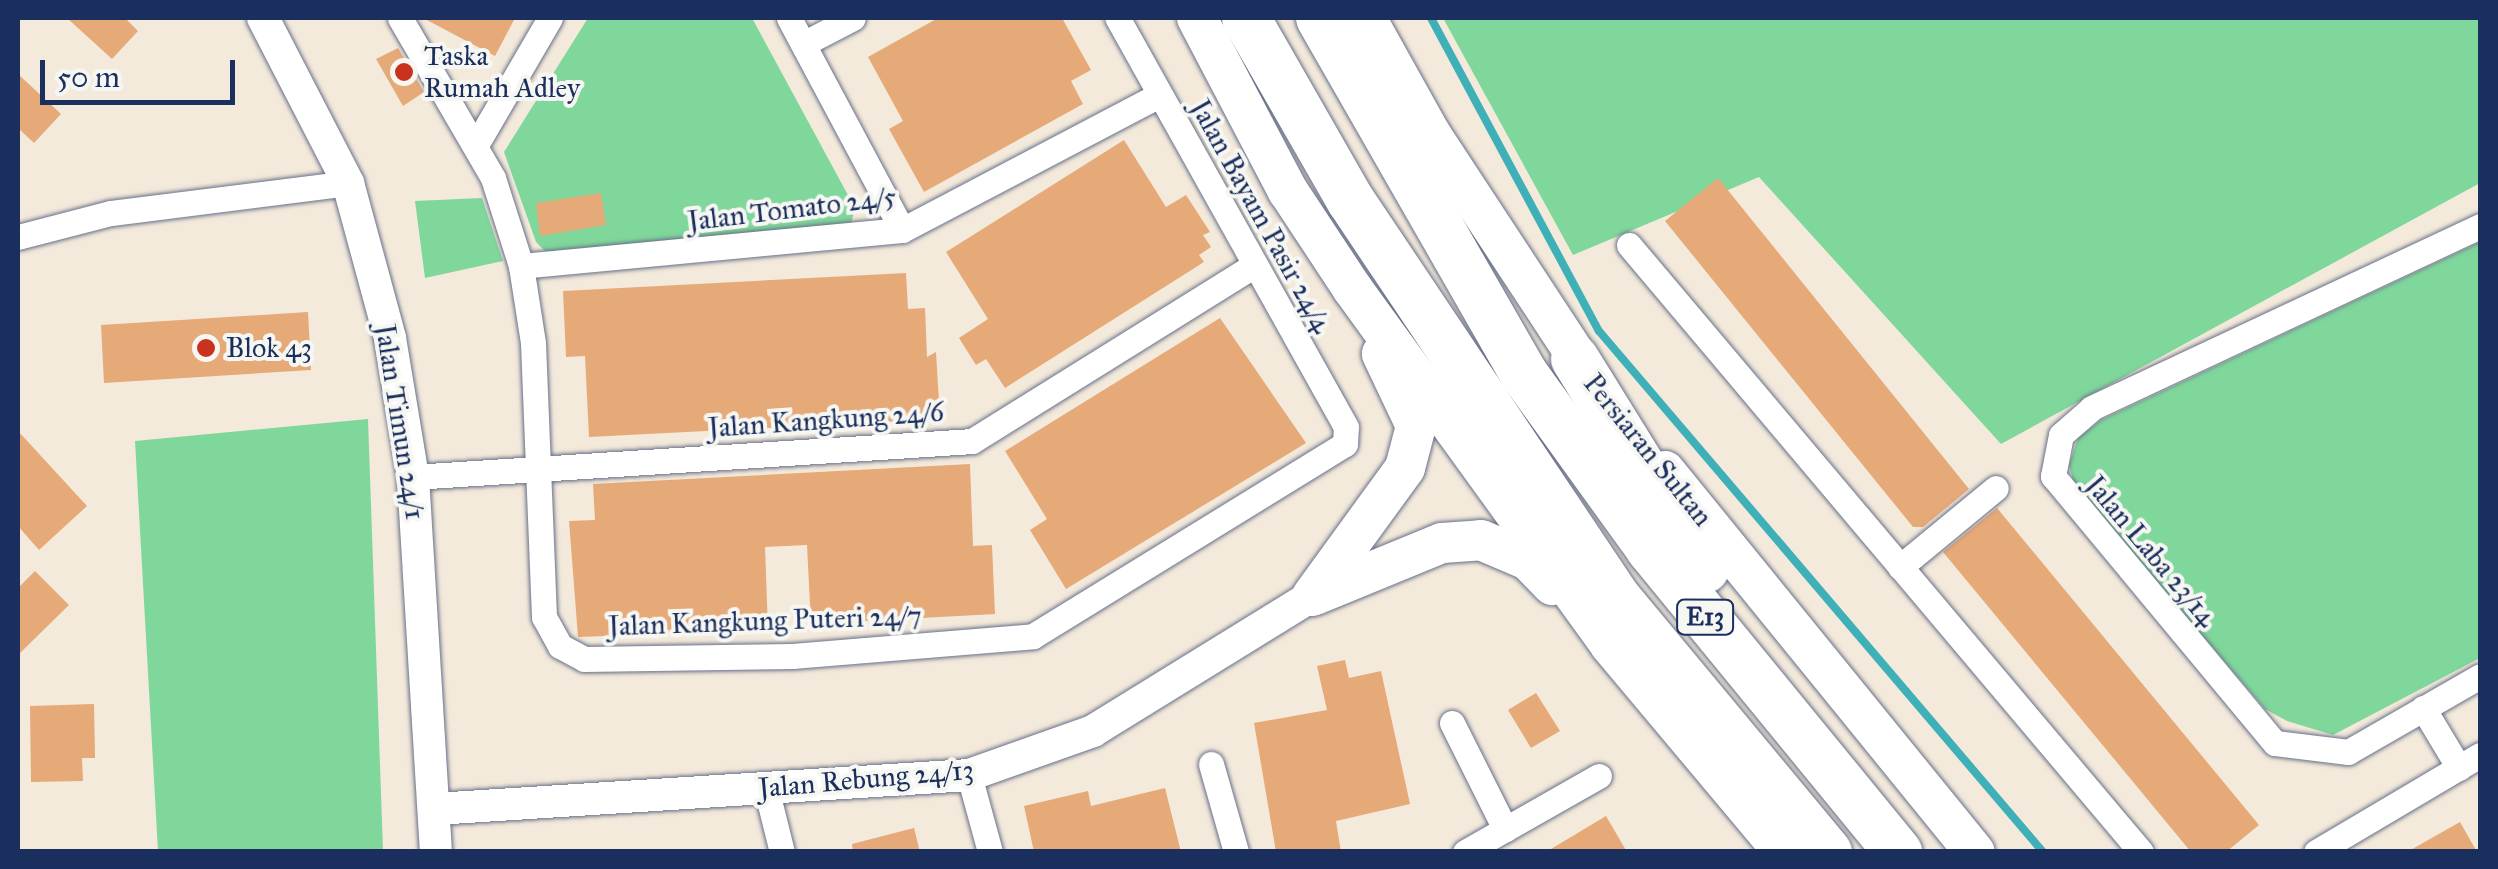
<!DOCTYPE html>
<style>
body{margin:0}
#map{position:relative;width:2498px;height:869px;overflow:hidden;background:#f4eadb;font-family:"IM FELL Great Primer",serif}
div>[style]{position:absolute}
.green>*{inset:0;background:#80d79b}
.stream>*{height:8px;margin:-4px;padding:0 4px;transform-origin:4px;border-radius:4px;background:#3fb0b8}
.building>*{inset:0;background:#e6a978}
.roads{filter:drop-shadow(0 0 2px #67708a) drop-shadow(0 0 2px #67708a)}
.minor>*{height:25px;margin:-12.5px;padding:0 12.5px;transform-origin:12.5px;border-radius:12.5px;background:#fff}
.tertiary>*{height:32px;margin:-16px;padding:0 16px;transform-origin:16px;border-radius:16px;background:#fff}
.primary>*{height:40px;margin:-20px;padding:0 20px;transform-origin:20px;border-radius:20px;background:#fff}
.motorway>*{height:48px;margin:-24px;padding:0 24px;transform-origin:24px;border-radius:24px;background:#fff}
.dots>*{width:28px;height:28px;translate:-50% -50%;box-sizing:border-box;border:5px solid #f6f6f2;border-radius:50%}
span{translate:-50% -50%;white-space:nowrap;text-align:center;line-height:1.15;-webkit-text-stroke:8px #f6f6f2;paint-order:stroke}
.shield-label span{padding:2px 8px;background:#f6f6f2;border:2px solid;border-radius:8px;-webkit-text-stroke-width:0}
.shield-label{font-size:25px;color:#1b2f5e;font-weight:700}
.poi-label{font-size:28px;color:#1b2f5e}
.left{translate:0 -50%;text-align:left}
.street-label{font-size:28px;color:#1b2f5e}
.frame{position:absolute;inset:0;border:20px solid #1b2f5e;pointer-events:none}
.scale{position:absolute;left:40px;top:60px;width:195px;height:45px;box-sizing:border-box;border:5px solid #1b2f5e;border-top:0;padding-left:12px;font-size:30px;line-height:35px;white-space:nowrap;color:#1b2f5e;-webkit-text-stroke:8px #f6f6f2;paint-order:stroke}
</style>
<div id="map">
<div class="green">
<div style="clip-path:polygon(588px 18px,752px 18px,855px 208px,851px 224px,547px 253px,536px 242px,504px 152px)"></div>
<div style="clip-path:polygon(1443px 18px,2480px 18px,2480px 183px,2001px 444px,1759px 177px,1573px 255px)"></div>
<div style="clip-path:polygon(482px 198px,503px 261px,425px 278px,415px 201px)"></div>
<div style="clip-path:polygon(2480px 242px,2480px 658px,2333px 735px,2287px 721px,2265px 709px,2074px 485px,2069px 465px,2078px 438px,2101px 420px)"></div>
<div style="clip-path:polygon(368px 419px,383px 851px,158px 851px,135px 441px)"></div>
</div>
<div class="stream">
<div style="left:1431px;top:18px;width:355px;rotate:61.8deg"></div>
<div style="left:1599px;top:331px;width:685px;rotate:49.56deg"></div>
</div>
<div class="building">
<div style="clip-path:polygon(67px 18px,125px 18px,138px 31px,112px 59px)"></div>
<div style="clip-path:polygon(423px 18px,515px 18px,495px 56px)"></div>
<div style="clip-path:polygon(938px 18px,1062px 18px,1091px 70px,1071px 81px,1083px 104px,924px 192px,889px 129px,903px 121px,868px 57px)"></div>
<div style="clip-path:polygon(398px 48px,424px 92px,403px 106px,376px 59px)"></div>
<div style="clip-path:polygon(18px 74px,61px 114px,34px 143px,18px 128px)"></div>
<div style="clip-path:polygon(1124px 140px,1166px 207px,1186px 195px,1210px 232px,1203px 235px,1211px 247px,1199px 255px,1204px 262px,1005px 388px,986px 359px,976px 365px,959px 338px,988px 319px,946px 252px)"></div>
<div style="clip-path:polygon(1718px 178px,1969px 489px,1923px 527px,1913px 527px,1665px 221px)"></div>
<div style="clip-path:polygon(601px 193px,606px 225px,540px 236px,536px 203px)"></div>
<div style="clip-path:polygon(906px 273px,908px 309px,925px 308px,927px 357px,936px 352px,940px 419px,589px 437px,585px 356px,566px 357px,563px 291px)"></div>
<div style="clip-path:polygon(308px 312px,311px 370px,104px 383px,101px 325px)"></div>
<div style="clip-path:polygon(1220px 318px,1306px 443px,1066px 589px,1030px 530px,1047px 519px,1005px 451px)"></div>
<div style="clip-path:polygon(18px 431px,87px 506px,39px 550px,18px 526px)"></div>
<div style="clip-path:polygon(970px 464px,973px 546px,992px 545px,995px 614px,811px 624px,807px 545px,765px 547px,768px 630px,578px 637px,569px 521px,595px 520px,593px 484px)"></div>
<div style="clip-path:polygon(1997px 508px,2259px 825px,2226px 852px,2191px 852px,1943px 552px)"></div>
<div style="clip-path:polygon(35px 571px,69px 605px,18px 655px,18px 588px)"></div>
<div style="clip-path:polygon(1345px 660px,1349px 678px,1381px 671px,1410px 804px,1336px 821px,1341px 852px,1276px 852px,1254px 723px,1327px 710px,1317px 666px)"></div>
<div style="clip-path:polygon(1536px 693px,1560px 731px,1531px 748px,1508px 710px)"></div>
<div style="clip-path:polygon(94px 704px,95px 758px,82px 758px,83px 781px,31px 782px,30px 706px)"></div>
<div style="clip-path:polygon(1165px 788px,1181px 852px,1034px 852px,1024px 806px,1088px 791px,1091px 806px)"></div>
<div style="clip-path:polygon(1606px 816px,1627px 852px,1546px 852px)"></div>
<div style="clip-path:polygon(2460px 822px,2477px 852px,2407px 852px)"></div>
<div style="clip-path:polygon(914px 828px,920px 852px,853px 852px,852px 844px)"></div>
</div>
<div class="roads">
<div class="minor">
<div style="left:400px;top:18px;width:185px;rotate:59.8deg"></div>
<div style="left:493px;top:178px;width:92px;rotate:72.3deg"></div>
<div style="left:521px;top:266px;width:78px;rotate:81.1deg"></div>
<div style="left:533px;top:343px;width:274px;rotate:87.7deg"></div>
<div style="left:544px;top:617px;width:33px;rotate:61deg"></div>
<div style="left:560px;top:646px;width:27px;rotate:28deg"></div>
<div style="left:584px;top:659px;width:208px;rotate:-0.8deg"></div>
<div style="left:792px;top:656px;width:242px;rotate:-4.7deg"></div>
<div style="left:1033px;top:636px;width:366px;rotate:-31.6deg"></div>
<div style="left:1345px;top:444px;width:17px;rotate:-87deg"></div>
<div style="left:1346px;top:427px;width:469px;rotate:-119.2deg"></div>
<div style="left:789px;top:18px;width:240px;rotate:61.9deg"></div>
<div style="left:803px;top:44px;width:56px;rotate:-27.5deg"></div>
<div style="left:476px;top:145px;width:147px;rotate:-59.8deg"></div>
<div style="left:2480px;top:226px;width:429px;rotate:154.9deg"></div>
<div style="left:2092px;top:408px;width:41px;rotate:138.9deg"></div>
<div style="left:2061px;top:435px;width:42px;rotate:101deg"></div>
<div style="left:2053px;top:476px;width:347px;rotate:50.3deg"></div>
<div style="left:2275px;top:743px;width:74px;rotate:7deg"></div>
<div style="left:2348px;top:752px;width:152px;rotate:-29.9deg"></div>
<div style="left:18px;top:237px;width:96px;rotate:-14.5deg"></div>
<div style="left:111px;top:213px;width:239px;rotate:-7.2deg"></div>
<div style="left:1629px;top:245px;width:794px;rotate:49.85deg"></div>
<div style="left:521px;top:266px;width:383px;rotate:-5.4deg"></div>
<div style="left:902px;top:230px;width:290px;rotate:-27.7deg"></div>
<div style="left:413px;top:477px;width:560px;rotate:-3.68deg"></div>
<div style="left:972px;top:441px;width:331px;rotate:-31.9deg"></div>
<div style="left:1900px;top:567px;width:124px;rotate:-39.5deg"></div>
<div style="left:2423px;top:708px;width:70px;rotate:59deg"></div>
<div style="left:1452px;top:723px;width:119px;rotate:63.4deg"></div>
<div style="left:1211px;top:764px;width:91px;rotate:74.1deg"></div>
<div style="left:969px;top:775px;width:80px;rotate:74.7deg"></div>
<div style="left:766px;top:788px;width:66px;rotate:76deg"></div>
<div style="left:1465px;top:852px;width:154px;rotate:-29.6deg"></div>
<div style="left:2316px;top:852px;width:191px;rotate:-30.6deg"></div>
</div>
<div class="tertiary">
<div style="left:263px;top:18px;width:186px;rotate:62.7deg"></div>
<div style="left:348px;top:183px;width:161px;rotate:74.8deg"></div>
<div style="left:390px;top:338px;width:141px;rotate:80.6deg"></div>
<div style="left:413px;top:477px;width:376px;rotate:86.5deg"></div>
<div style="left:435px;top:809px;width:535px;rotate:-3.64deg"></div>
<div style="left:969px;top:775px;width:132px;rotate:-19.5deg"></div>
<div style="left:1093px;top:731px;width:257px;rotate:-31.7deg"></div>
</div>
<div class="primary">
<div style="left:1197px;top:18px;width:195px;rotate:62.3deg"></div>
<div style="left:1288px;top:191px;width:116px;rotate:56.6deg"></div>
<div style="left:1352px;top:288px;width:440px;rotate:54.1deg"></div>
<div style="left:1610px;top:645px;width:270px;rotate:50deg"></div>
<div style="left:1366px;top:18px;width:132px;rotate:60.9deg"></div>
<div style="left:1430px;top:133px;width:299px;rotate:56.7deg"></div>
<div style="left:1665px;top:471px;width:491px;rotate:50.9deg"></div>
<div style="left:1315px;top:595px;width:137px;rotate:-22.3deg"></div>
<div style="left:1442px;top:543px;width:39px;rotate:-4deg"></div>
<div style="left:1481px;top:540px;width:51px;rotate:23.1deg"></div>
<div style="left:1528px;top:560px;width:35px;rotate:46deg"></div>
<div style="left:1312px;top:596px;width:158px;rotate:-54deg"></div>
<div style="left:1405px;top:468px;width:43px;rotate:-75.3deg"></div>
<div style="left:1416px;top:426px;width:80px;rotate:-115.3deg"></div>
</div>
<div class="motorway">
<div style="left:1246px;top:18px;width:211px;rotate:60.2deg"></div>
<div style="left:1351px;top:201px;width:476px;rotate:56.2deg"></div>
<div style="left:1616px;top:597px;width:332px;rotate:50.3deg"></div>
<div style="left:1320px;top:18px;width:410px;rotate:60.2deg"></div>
<div style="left:1524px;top:374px;width:216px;rotate:54.2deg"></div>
<div style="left:1650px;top:549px;width:392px;rotate:50.7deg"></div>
<div style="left:1575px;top:359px;width:247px;rotate:58.2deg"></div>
</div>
</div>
<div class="dots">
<div style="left:404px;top:72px;background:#c8321e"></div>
<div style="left:206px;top:348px;background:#c8321e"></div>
</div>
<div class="shield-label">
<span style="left:1705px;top:617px">E13</span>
</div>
<div class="poi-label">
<span class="left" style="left:424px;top:72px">Taska<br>Rumah Adley</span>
<span class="left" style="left:226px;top:348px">Blok 43</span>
</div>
<div class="street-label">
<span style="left:792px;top:209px;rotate:-7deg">Jalan Tomato 24/5</span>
<span style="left:1261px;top:216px;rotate:61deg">Jalan Bayam Pasir 24/4</span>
<span style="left:826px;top:420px;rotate:-4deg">Jalan Kangkung 24/6</span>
<span style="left:400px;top:422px;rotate:81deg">Jalan Timun 24/1</span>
<span style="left:1648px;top:450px;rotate:51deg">Persiaran Sultan</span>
<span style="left:2151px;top:551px;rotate:50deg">Jalan Laba 23/14</span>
<span style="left:765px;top:621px;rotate:-2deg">Jalan Kangkung Puteri 24/7</span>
<span style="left:866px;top:779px;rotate:-5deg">Jalan Rebung 24/13</span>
</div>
<div class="frame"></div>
<div class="scale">50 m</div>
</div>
